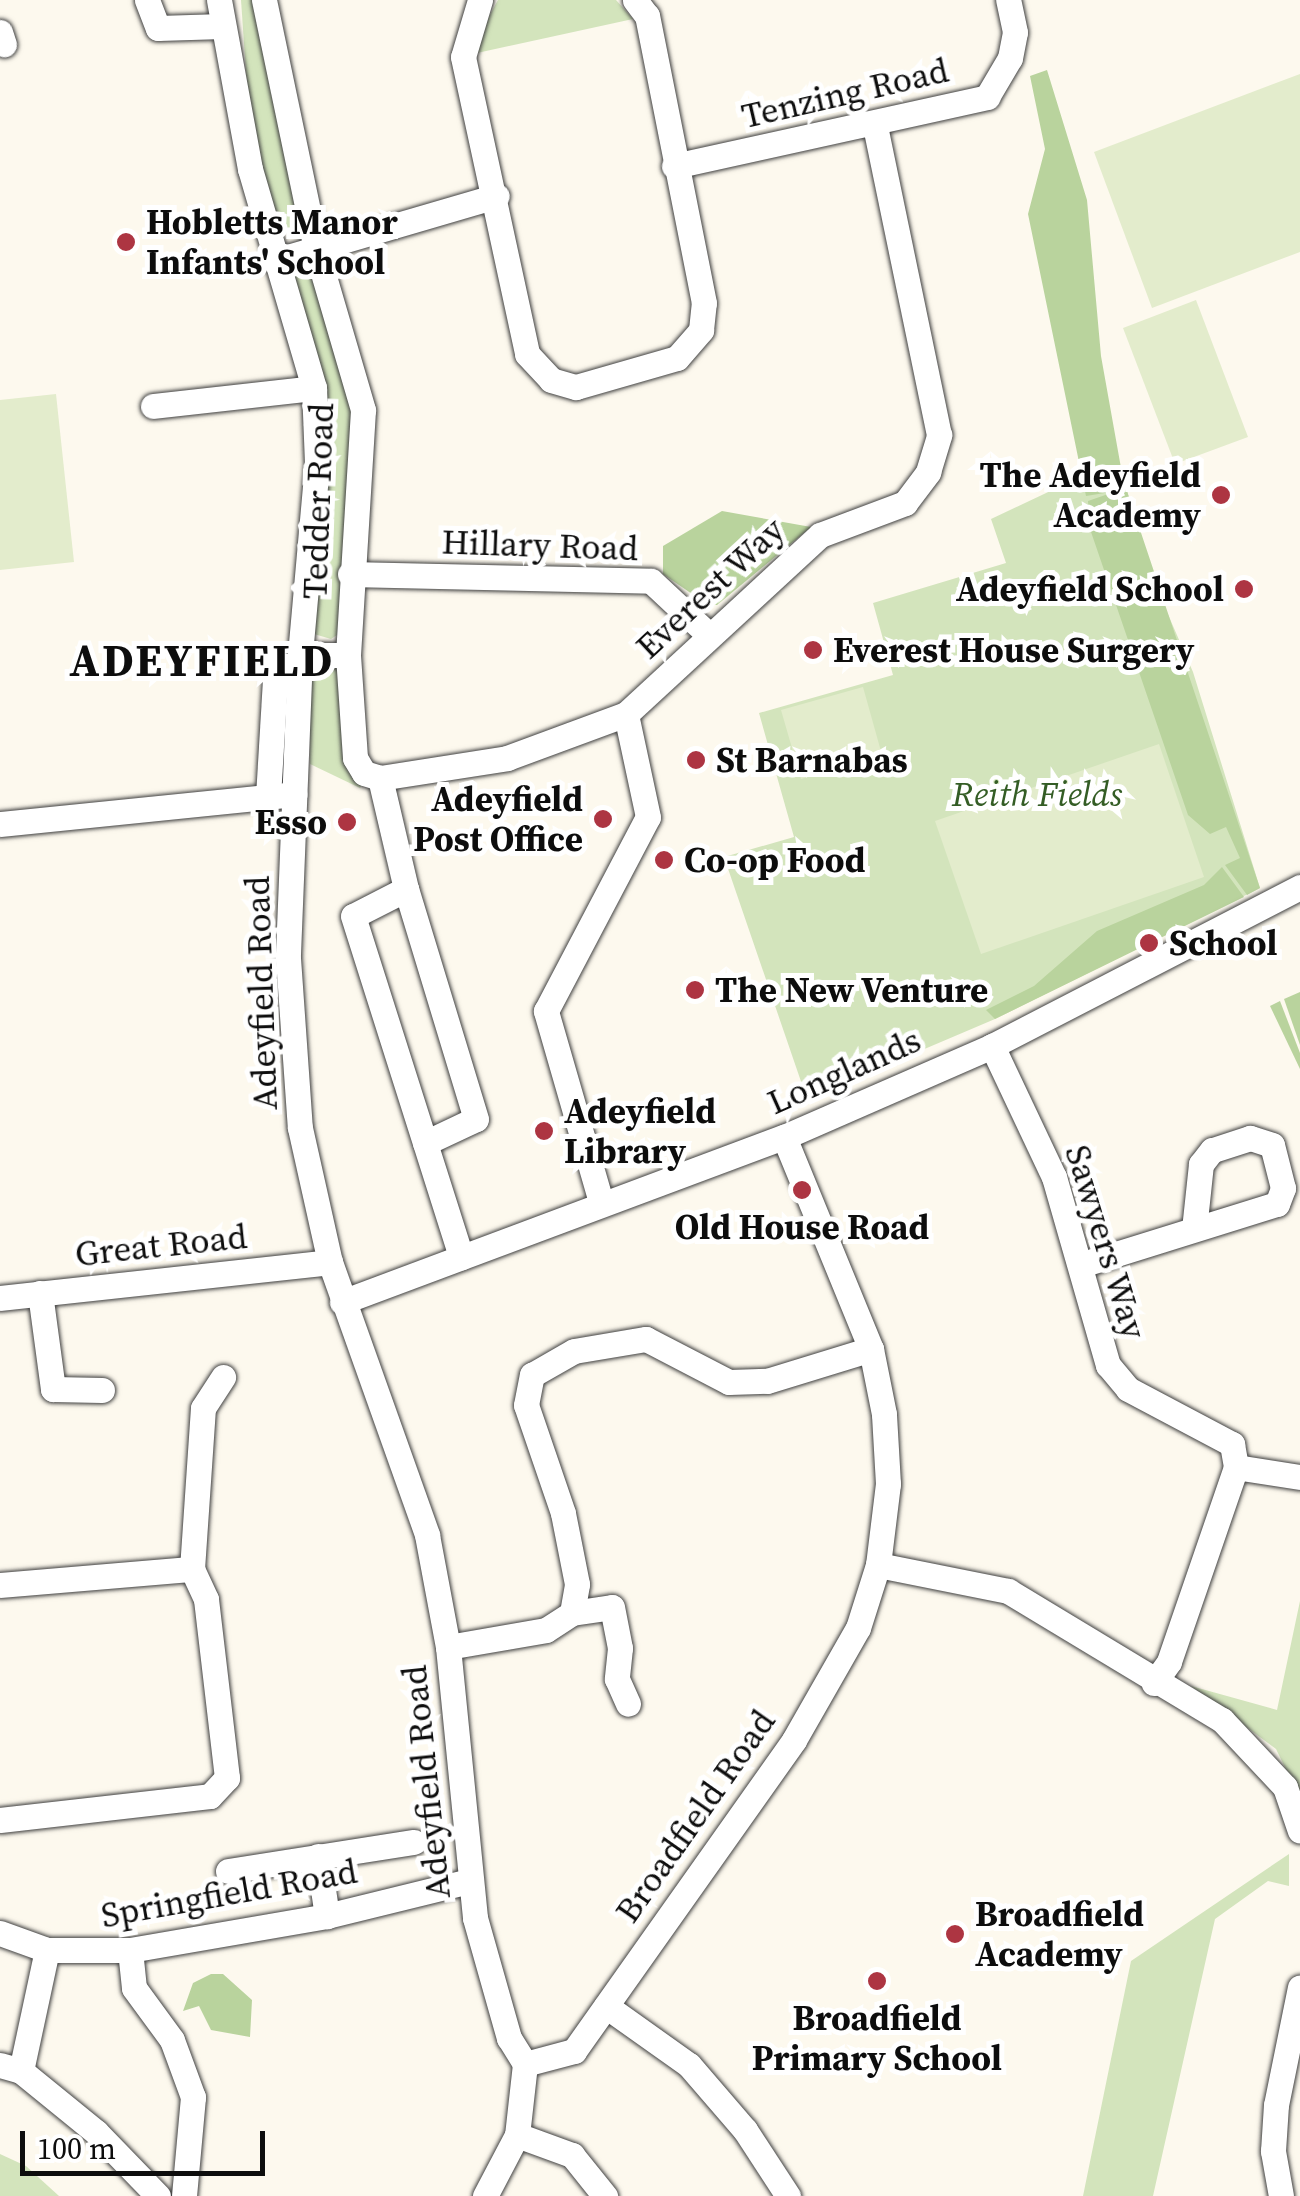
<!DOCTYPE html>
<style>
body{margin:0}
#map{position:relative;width:1300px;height:2196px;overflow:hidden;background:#fdf9ee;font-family:"Source Serif 4",serif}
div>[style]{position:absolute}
.green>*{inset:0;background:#d3e4bc}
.forest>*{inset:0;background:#b9d39d}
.pitch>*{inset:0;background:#e3eccc}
.roads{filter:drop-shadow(0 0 2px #404040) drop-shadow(0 0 2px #404040)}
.minor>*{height:25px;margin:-12.5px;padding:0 12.5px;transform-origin:12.5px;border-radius:12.5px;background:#fff}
.dots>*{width:28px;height:28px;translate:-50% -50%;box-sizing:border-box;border:5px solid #fff;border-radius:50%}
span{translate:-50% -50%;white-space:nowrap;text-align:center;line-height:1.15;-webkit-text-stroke:10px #fff;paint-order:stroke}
.street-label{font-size:35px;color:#0d0d0d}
.poi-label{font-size:35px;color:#0d0d0d;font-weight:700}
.left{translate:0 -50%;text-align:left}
.right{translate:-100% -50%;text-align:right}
.park-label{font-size:35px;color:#345d25;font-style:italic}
.district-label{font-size:45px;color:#0d0d0d;font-weight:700;letter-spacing:2.5px}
.scale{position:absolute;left:20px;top:2131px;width:245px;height:45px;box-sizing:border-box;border:5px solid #0d0d0d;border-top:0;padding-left:12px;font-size:30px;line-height:35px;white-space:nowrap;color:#0d0d0d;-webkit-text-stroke:8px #fff;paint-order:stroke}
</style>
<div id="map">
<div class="green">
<div style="clip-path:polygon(241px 0,257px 0,303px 229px,290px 238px,269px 201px,247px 87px)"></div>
<div style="clip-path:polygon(498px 0,616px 0,633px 19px,477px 53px,474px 44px)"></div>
<div style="clip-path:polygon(309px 257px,352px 406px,340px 633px,331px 639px,314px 634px,317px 519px,289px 273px,291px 263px)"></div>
<div style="clip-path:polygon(1118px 459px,1150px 573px,1193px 672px,1260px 888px,995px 1019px,807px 1099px,724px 857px,794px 837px,759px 713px,893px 675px,873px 603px,1006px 563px,991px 519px)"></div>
<div style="clip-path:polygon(337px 664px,362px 785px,360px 788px,310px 764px,310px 666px)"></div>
<div style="clip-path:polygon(1300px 1601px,1300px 1798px,1276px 1749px,1191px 1686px,1277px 1710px)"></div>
<div style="clip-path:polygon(1289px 1854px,1289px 1886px,1268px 1881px,1215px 1919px,1153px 2196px,1083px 2196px,1131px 1961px)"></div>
<div style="clip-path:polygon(0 2154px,26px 2166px,59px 2196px,0 2196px)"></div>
</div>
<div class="forest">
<div style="clip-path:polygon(1047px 70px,1087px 200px,1101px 356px,1123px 479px,1260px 888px,1247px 895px,1225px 865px,1240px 858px,1226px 827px,1210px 834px,1188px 815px,1090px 529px,1088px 501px,1117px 491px,1086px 496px,1028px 214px,1045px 149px,1030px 76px)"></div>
<div style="clip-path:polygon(722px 511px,811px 527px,717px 605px,708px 605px,663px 574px,663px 546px)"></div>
<div style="clip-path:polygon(1222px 867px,1244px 897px,995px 1019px,986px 1010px,1034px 986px,1097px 931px,1204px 885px)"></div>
<div style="clip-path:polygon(1300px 992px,1300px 1045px,1284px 999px)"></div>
<div style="clip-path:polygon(1280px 1001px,1300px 1053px,1300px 1069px,1270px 1006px)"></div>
<div style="clip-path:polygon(211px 1974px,223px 1974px,252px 2000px,250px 2037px,211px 2030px,199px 2006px,183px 2011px,193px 1983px)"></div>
</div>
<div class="pitch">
<div style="clip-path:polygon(1300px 74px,1300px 252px,1152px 308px,1094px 152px)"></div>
<div style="clip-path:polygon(1196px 300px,1248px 437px,1175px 464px,1123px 328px)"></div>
<div style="clip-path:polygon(56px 394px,74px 562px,0 570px,0 400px)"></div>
<div style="clip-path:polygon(863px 687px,882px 755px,801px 779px,781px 710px)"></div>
<div style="clip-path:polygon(1159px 744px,1204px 877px,981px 954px,935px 821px)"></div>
</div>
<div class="roads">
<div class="minor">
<div style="left:147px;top:0;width:30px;rotate:69deg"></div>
<div style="left:158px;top:28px;width:65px;rotate:-1.8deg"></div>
<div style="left:219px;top:0;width:172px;rotate:79.6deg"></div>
<div style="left:250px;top:169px;width:228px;rotate:73.7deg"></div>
<div style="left:314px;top:388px;width:76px;rotate:87.7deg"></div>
<div style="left:317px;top:464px;width:192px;rotate:95.1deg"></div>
<div style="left:300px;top:655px;width:303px;rotate:92.3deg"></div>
<div style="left:288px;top:958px;width:170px;rotate:86deg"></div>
<div style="left:300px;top:1128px;width:137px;rotate:77.4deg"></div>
<div style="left:330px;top:1262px;width:290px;rotate:70.4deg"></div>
<div style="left:427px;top:1535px;width:114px;rotate:79.4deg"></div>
<div style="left:448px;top:1647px;width:272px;rotate:84.3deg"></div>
<div style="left:475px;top:1918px;width:125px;rotate:74.2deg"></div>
<div style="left:509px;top:2038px;width:31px;rotate:58deg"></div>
<div style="left:525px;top:2064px;width:71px;rotate:96.4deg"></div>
<div style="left:517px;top:2135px;width:69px;rotate:117.7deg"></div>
<div style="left:264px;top:0;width:254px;rotate:78.2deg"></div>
<div style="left:316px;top:249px;width:168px;rotate:73.7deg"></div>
<div style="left:363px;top:410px;width:245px;rotate:93.5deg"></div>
<div style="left:348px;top:655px;width:103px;rotate:86.1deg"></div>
<div style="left:355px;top:758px;width:17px;rotate:59deg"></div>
<div style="left:364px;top:773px;width:17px;rotate:17deg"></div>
<div style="left:380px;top:778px;width:129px;rotate:-8.9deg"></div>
<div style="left:507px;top:758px;width:127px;rotate:-20.3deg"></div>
<div style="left:626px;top:714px;width:264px;rotate:-42.7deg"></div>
<div style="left:820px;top:535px;width:91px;rotate:-20.6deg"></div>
<div style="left:905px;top:503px;width:39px;rotate:-53deg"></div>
<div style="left:928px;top:472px;width:39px;rotate:-73deg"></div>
<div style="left:939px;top:435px;width:315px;rotate:-101.7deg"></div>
<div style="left:480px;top:0;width:59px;rotate:106.6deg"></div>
<div style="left:463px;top:57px;width:304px;rotate:77.8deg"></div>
<div style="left:527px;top:354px;width:35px;rotate:47deg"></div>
<div style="left:551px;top:380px;width:26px;rotate:16deg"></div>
<div style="left:576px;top:387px;width:105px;rotate:-16deg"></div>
<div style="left:677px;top:358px;width:37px;rotate:-49deg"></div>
<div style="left:701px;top:330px;width:27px;rotate:-84deg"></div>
<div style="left:704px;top:303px;width:293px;rotate:-101.2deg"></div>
<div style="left:647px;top:16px;width:20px;rotate:-127deg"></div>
<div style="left:0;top:32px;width:13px;rotate:72deg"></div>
<div style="left:674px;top:166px;width:321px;rotate:-12.4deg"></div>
<div style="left:987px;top:97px;width:45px;rotate:-59.5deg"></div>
<div style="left:1010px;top:58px;width:26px;rotate:-79deg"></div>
<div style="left:1015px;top:32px;width:33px;rotate:-102deg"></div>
<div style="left:274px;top:261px;width:232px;rotate:-16.3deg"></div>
<div style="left:153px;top:406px;width:162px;rotate:-6.4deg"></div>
<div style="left:350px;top:574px;width:301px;rotate:1.3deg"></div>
<div style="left:651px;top:581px;width:79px;rotate:43deg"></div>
<div style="left:300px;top:655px;width:48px"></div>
<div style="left:380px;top:778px;width:114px;rotate:76.8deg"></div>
<div style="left:268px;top:797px;width:136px;rotate:-86.6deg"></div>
<div style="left:0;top:824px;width:296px;rotate:-5.8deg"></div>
<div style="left:992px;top:1046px;width:145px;rotate:64.7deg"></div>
<div style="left:1054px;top:1177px;width:196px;rotate:74deg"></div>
<div style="left:1108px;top:1365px;width:31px;rotate:50deg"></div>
<div style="left:1128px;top:1389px;width:118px;rotate:27.9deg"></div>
<div style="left:1232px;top:1444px;width:23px;rotate:80deg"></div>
<div style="left:1236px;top:1467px;width:206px;rotate:109deg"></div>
<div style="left:1169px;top:1662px;width:26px;rotate:126deg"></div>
<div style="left:425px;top:1143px;width:56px;rotate:-25.2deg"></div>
<div style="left:476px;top:1119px;width:240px;rotate:-106.9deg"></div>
<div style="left:406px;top:889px;width:59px;rotate:153deg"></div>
<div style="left:353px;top:916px;width:358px;rotate:72.4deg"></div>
<div style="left:601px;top:1202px;width:199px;rotate:-106.1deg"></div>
<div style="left:546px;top:1011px;width:219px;rotate:-62.3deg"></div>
<div style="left:648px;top:817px;width:105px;rotate:-102.1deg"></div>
<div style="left:1084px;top:1264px;width:202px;rotate:-17.3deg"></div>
<div style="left:1277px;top:1204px;width:17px;rotate:-69deg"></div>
<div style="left:1283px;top:1188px;width:44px;rotate:-104.3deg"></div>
<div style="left:1272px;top:1145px;width:23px;rotate:-162deg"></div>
<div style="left:1250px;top:1138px;width:40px;rotate:162deg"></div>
<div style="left:1212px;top:1150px;width:18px;rotate:128deg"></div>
<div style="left:1201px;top:1164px;width:65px;rotate:96.1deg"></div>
<div style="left:40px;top:1293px;width:97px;rotate:82.3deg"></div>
<div style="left:53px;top:1389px;width:49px;rotate:1.2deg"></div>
<div style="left:0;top:1298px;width:332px;rotate:-6.2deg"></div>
<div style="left:342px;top:1302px;width:472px;rotate:-20.5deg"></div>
<div style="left:784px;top:1137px;width:227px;rotate:-23.6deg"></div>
<div style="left:992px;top:1046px;width:347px;rotate:-27.3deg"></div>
<div style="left:1236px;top:1467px;width:65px;rotate:8.9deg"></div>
<div style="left:878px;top:1565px;width:133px;rotate:11.3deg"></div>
<div style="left:1008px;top:1591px;width:250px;rotate:31.1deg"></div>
<div style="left:1222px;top:1720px;width:92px;rotate:46.8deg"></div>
<div style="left:1285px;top:1787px;width:46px;rotate:71.2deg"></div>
<div style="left:0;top:1585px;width:193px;rotate:-4.8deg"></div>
<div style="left:572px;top:1613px;width:29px;rotate:-80deg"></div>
<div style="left:577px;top:1584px;width:72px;rotate:-101.2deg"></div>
<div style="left:563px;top:1513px;width:114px;rotate:-108.9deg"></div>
<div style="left:526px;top:1405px;width:31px;rotate:-79deg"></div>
<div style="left:532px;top:1375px;width:48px;rotate:-29.7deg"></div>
<div style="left:574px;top:1351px;width:73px;rotate:-9.5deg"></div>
<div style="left:646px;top:1339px;width:93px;rotate:27.4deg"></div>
<div style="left:729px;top:1382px;width:38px;rotate:-2deg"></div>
<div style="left:767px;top:1381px;width:109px;rotate:-17.1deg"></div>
<div style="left:448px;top:1647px;width:99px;rotate:-9.8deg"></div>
<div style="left:546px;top:1630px;width:31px;rotate:-33deg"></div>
<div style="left:572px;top:1613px;width:40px;rotate:-8.5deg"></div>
<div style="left:612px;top:1607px;width:42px;rotate:79deg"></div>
<div style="left:620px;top:1648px;width:31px;rotate:96deg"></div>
<div style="left:617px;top:1679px;width:27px;rotate:66deg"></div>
<div style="left:0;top:1820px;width:211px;rotate:-6.5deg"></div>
<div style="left:210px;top:1796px;width:25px;rotate:-47deg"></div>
<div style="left:227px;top:1778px;width:180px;rotate:-96.7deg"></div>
<div style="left:206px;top:1599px;width:33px;rotate:-115deg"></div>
<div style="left:192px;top:1569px;width:161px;rotate:-86.1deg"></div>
<div style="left:203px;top:1408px;width:37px;rotate:-57deg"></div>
<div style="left:318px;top:1856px;width:61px;rotate:81.5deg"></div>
<div style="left:228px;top:1871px;width:188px;rotate:-8.9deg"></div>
<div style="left:0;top:1933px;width:50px;rotate:19.9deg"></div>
<div style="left:47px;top:1950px;width:83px"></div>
<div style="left:130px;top:1950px;width:200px;rotate:-9.8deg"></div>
<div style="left:327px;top:1916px;width:147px;rotate:-13.8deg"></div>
<div style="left:130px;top:1950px;width:38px;rotate:84deg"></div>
<div style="left:134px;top:1988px;width:64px;rotate:53.8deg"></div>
<div style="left:172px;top:2040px;width:61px;rotate:69.8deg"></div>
<div style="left:193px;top:2097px;width:99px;rotate:95.2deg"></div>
<div style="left:606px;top:2006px;width:102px;rotate:35.4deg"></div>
<div style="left:689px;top:2065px;width:86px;rotate:49.3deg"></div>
<div style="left:745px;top:2130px;width:79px;rotate:56.9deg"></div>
<div style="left:525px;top:2064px;width:51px;rotate:-14.9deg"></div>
<div style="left:574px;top:2051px;width:381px;rotate:-54.7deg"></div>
<div style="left:794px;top:1740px;width:129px;rotate:-60.3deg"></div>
<div style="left:858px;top:1628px;width:66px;rotate:-72.4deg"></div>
<div style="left:878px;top:1565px;width:82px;rotate:-83deg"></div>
<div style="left:888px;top:1484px;width:70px;rotate:-93.3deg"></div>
<div style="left:884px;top:1414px;width:66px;rotate:-101.3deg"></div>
<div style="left:871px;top:1349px;width:229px;rotate:-112.3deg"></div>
<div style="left:0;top:2065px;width:22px;rotate:16deg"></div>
<div style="left:21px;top:2071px;width:97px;rotate:39.1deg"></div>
<div style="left:96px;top:2132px;width:89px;rotate:45.9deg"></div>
<div style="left:21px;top:2071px;width:124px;rotate:-77.9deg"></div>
<div style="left:517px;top:2135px;width:59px;rotate:20deg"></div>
<div style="left:572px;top:2155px;width:53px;rotate:51.2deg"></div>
<div style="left:1281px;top:2196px;width:46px;rotate:-100.1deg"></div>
<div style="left:1273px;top:2151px;width:46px;rotate:-86.3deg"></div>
<div style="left:1276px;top:2105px;width:120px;rotate:-78.5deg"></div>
</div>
</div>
<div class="dots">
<div style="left:126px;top:242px;background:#ad3542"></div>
<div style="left:1221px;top:495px;background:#ad3542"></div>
<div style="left:1244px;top:589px;background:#ad3542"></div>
<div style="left:813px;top:650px;background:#ad3542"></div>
<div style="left:696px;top:760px;background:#ad3542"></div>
<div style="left:603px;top:819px;background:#ad3542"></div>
<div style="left:347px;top:822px;background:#ad3542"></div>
<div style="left:664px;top:860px;background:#ad3542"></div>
<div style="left:1149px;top:943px;background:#ad3542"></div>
<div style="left:695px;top:990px;background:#ad3542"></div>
<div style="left:544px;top:1131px;background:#ad3542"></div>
<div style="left:802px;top:1190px;background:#ad3542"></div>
<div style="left:955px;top:1934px;background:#ad3542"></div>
<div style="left:877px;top:1981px;background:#ad3542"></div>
</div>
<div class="street-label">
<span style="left:845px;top:93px;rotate:-13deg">Tenzing Road</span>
<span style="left:318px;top:501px;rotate:-88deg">Tedder Road</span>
<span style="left:540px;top:545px;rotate:2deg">Hillary Road</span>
<span style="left:710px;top:588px;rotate:-43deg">Everest Way</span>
<span style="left:261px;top:993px;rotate:-92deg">Adeyfield Road</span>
<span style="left:844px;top:1071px;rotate:-24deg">Longlands</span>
<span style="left:1106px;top:1242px;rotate:73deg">Sawyers Way</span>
<span style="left:161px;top:1245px;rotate:-6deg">Great Road</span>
<span style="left:426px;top:1782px;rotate:-96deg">Adeyfield Road</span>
<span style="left:695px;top:1816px;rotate:-55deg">Broadfield Road</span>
<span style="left:229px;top:1893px;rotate:-10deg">Springfield Road</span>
</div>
<div class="poi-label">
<span class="left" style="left:146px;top:242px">Hobletts Manor<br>Infants' School</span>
<span class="right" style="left:1201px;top:495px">The Adeyfield<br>Academy</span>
<span class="right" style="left:1224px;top:589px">Adeyfield School</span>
<span class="left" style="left:833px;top:650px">Everest House Surgery</span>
<span class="left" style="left:716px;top:760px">St Barnabas</span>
<span class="right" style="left:583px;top:819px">Adeyfield<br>Post Office</span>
<span class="right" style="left:327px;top:822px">Esso</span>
<span class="left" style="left:684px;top:860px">Co-op Food</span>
<span class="left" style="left:1169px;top:943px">School</span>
<span class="left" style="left:715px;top:990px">The New Venture</span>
<span class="left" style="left:564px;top:1131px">Adeyfield<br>Library</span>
<span style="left:802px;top:1227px">Old House Road</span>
<span class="left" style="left:975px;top:1934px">Broadfield<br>Academy</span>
<span style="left:877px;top:2038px">Broadfield<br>Primary School</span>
</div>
<div class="park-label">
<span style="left:1037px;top:794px">Reith Fields</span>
</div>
<div class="district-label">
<span style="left:202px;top:661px">ADEYFIELD</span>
</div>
<div class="scale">100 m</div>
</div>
